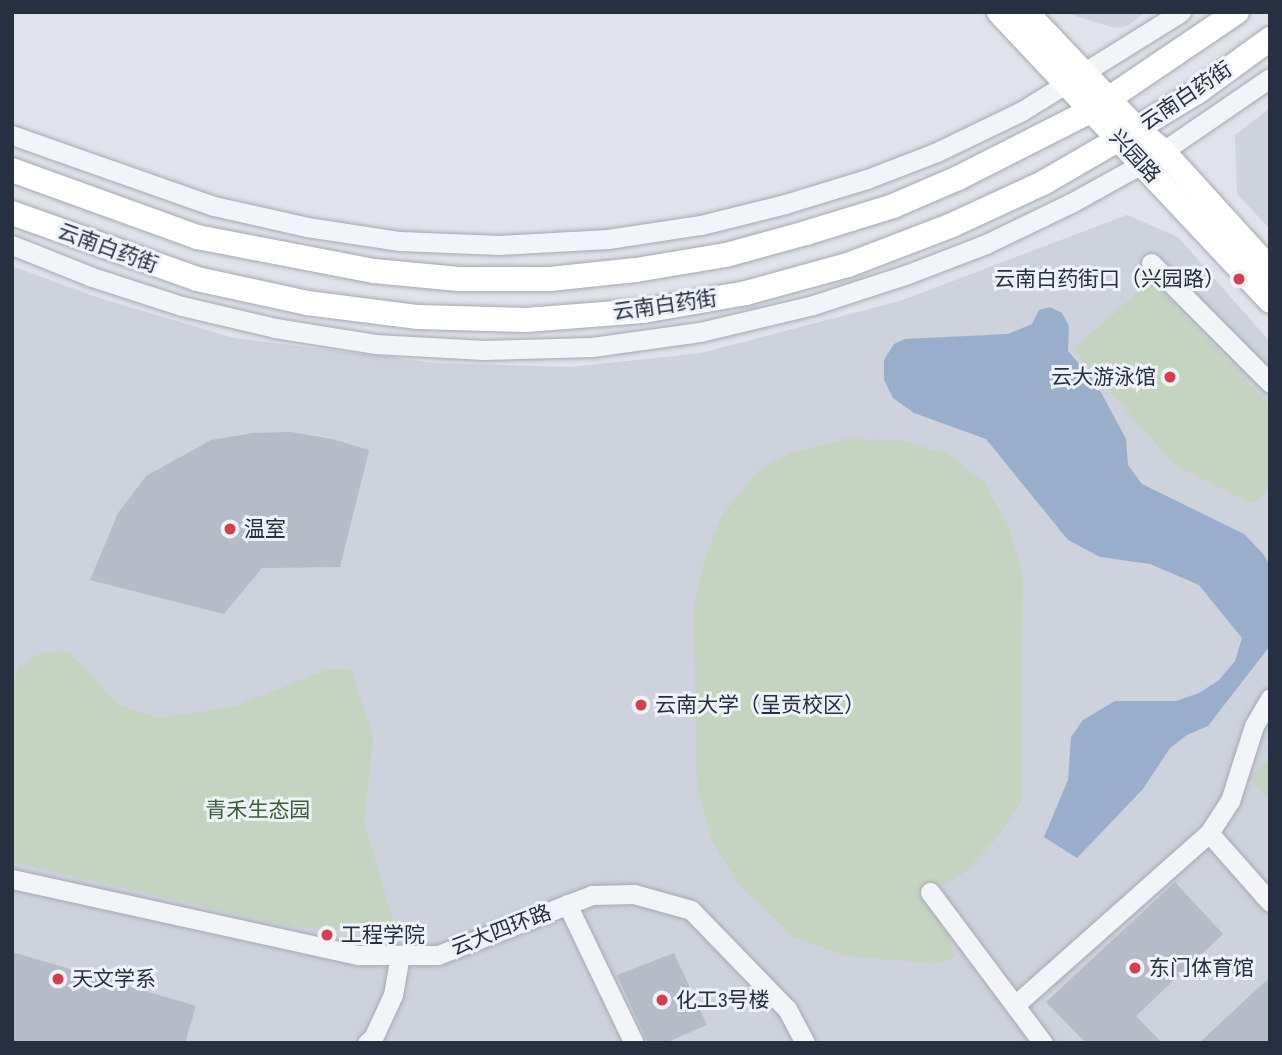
<!DOCTYPE html>
<meta charset="utf-8">
<style>
body{margin:0}
#map{position:relative;width:1282px;height:1055px;overflow:hidden;background:#e0e3e9;font-family:"Archivo Narrow","Noto Sans SC",sans-serif}
div>[style]{position:absolute}
.built>*{inset:0;background:#cdd2dc}
.green>*{inset:0;background:#c4d4c0}
.water>*{inset:0;background:#99aecb}
.building>*{inset:0;background:#b6bcc7}
.roads{filter:drop-shadow(0 0 2px #a5a9b4) drop-shadow(0 0 2px #a5a9b4)}
.minor>*{height:19px;margin:-9.5px;padding:0 9.5px;transform-origin:9.5px;border-radius:9.5px;background:#f2f4f7}
.major>*{height:24px;margin:-12px;padding:0 12px;transform-origin:12px;border-radius:12px;background:#fff}
.dots>*{width:19px;height:19px;translate:-50% -50%;box-sizing:border-box;border:4px solid #eff2f7;border-radius:50%}
span{translate:-50% -50%;white-space:nowrap;text-align:center;line-height:1.15;-webkit-text-stroke:6px #eff2f7;paint-order:stroke}
.street-label{font-size:21px;color:#272f42}
.poi-label{font-size:21px;color:#272f42}
.right{translate:-100% -50%;text-align:right}
.left{translate:0 -50%;text-align:left}
.park-label{font-size:21px;color:#395e34}
.frame{position:absolute;inset:0;border:14px solid #272f42;pointer-events:none}
</style>
<div id="map">
<div class="built">
<div style="clip-path:polygon(1063px 12px,1146px 12px,1127px 26px,1115px 28px)"></div>
<div style="clip-path:polygon(1270px 108px,1270px 229px,1237px 194px,1235px 135px)"></div>
<div style="clip-path:polygon(1127px 215px,1178px 237px,1270px 342px,1270px 1043px,12px 1043px,12px 266px,99px 298px,234px 338px,436px 363px,571px 367px,701px 353px,900px 301px)"></div>
</div>
<div class="green">
<div style="clip-path:polygon(1151px 281px,1270px 405px,1270px 487px,1254px 504px,1175px 465px,1073px 349px)"></div>
<div style="clip-path:polygon(845px 439px,899px 440px,948px 454px,984px 482px,1009px 527px,1023px 576px,1021px 802px,996px 839px,965px 872px,931px 892px,947px 927px,954px 958px,935px 963px,845px 956px,792px 936px,738px 884px,713px 842px,697px 788px,694px 608px,705px 558px,722px 515px,759px 470px,791px 453px)"></div>
<div style="clip-path:polygon(69px 652px,119px 705px,158px 718px,233px 707px,329px 669px,351px 669px,373px 737px,364px 822px,395px 927px,375px 933px,286px 926px,12px 862px,12px 686px,20px 665px,42px 653px)"></div>
<div style="clip-path:polygon(1270px 758px,1270px 801px,1248px 778px)"></div>
</div>
<div class="water">
<div style="clip-path:polygon(1050px 307px,1062px 313px,1069px 326px,1068px 351px,1096px 383px,1126px 439px,1128px 465px,1142px 484px,1244px 534px,1264px 555px,1270px 566px,1269px 647px,1208px 726px,1187px 735px,1170px 748px,1143px 789px,1077px 858px,1044px 837px,1068px 780px,1071px 737px,1083px 720px,1115px 701px,1176px 701px,1199px 693px,1219px 680px,1235px 661px,1242px 638px,1199px 585px,1150px 564px,1100px 557px,1068px 540px,986px 439px,914px 413px,893px 398px,884px 380px,884px 360px,894px 344px,905px 339px,1008px 334px,1032px 324px,1039px 310px)"></div>
</div>
<div class="building">
<div style="clip-path:polygon(291px 432px,332px 439px,369px 450px,340px 567px,262px 568px,224px 614px,90px 580px,118px 513px,146px 476px,211px 440px,253px 433px)"></div>
<div style="clip-path:polygon(1175px 882px,1223px 934px,1136px 1016px,1162px 1043px,1086px 1043px,1046px 1002px)"></div>
<div style="clip-path:polygon(12px 952px,196px 1006px,185px 1043px,12px 1043px)"></div>
<div style="clip-path:polygon(674px 953px,707px 1025px,665px 1043px,648px 1043px,617px 975px)"></div>
<div style="clip-path:polygon(1270px 977px,1270px 1043px,1199px 1043px)"></div>
</div>
<div class="roads">
<div class="minor">
<div style="left:12px;top:135px;width:214px;rotate:19.4deg"></div>
<div style="left:214px;top:206px;width:95px;rotate:12.7deg"></div>
<div style="left:307px;top:227px;width:94px;rotate:8.6deg"></div>
<div style="left:400px;top:241px;width:99px;rotate:2.3deg"></div>
<div style="left:499px;top:245px;width:109px;rotate:-3.2deg"></div>
<div style="left:608px;top:239px;width:94px;rotate:-8.6deg"></div>
<div style="left:701px;top:225px;width:87px;rotate:-14deg"></div>
<div style="left:785px;top:204px;width:86px;rotate:-17deg"></div>
<div style="left:867px;top:179px;width:75px;rotate:-21.1deg"></div>
<div style="left:937px;top:152px;width:94px;rotate:-25.8deg"></div>
<div style="left:1022px;top:111px;width:187px;rotate:-31.9deg"></div>
<div style="left:12px;top:245px;width:86px;rotate:21.8deg"></div>
<div style="left:92px;top:277px;width:95px;rotate:17.9deg"></div>
<div style="left:182px;top:306px;width:96px;rotate:13.3deg"></div>
<div style="left:275px;top:328px;width:101px;rotate:9.1deg"></div>
<div style="left:375px;top:344px;width:109px;rotate:3.2deg"></div>
<div style="left:484px;top:350px;width:108px;rotate:-1.6deg"></div>
<div style="left:592px;top:347px;width:109px;rotate:-7.9deg"></div>
<div style="left:700px;top:332px;width:116px;rotate:-13.4deg"></div>
<div style="left:813px;top:305px;width:100px;rotate:-18.1deg"></div>
<div style="left:908px;top:274px;width:84px;rotate:-21deg"></div>
<div style="left:986px;top:244px;width:94px;rotate:-25.8deg"></div>
<div style="left:1071px;top:203px;width:97px;rotate:-28.9deg"></div>
<div style="left:1156px;top:156px;width:138px;rotate:-34.4deg"></div>
<div style="left:1151px;top:263px;width:169px;rotate:45.2deg"></div>
<div style="left:1209px;top:833px;width:38px;rotate:-57deg"></div>
<div style="left:1230px;top:801px;width:79px;rotate:-72.3deg"></div>
<div style="left:1254px;top:726px;width:32px;rotate:-60deg"></div>
<div style="left:12px;top:879px;width:355px;rotate:12.4deg"></div>
<div style="left:359px;top:955px;width:79px"></div>
<div style="left:438px;top:955px;width:165px;rotate:-21.3deg"></div>
<div style="left:592px;top:895px;width:42px;rotate:-1.4deg"></div>
<div style="left:634px;top:894px;width:59px;rotate:15.7deg"></div>
<div style="left:691px;top:910px;width:138px;rotate:45.9deg"></div>
<div style="left:787px;top:1009px;width:38px;rotate:62deg"></div>
<div style="left:930px;top:892px;width:189px;rotate:53.2deg"></div>
<div style="left:567px;top:904px;width:154px;rotate:64.3deg"></div>
<div style="left:1015px;top:1005px;width:259px;rotate:-41.6deg"></div>
<div style="left:1209px;top:833px;width:92px;rotate:48.5deg"></div>
<div style="left:367px;top:1043px;width:8px;rotate:-40deg"></div>
<div style="left:373px;top:1038px;width:47px;rotate:-65.1deg"></div>
<div style="left:393px;top:995px;width:41px;rotate:-80.1deg"></div>
</div>
<div class="major">
<div style="left:999px;top:12px;width:396px;rotate:46.8deg"></div>
<div style="left:1026px;top:12px;width:161px;rotate:46.5deg"></div>
<div style="left:1137px;top:129px;width:34px;rotate:40deg"></div>
<div style="left:1163px;top:151px;width:159px;rotate:47.8deg"></div>
<div style="left:12px;top:170px;width:197px;rotate:19.9deg"></div>
<div style="left:197px;top:237px;width:180px;rotate:10.9deg"></div>
<div style="left:374px;top:271px;width:85px;rotate:5.4deg"></div>
<div style="left:459px;top:279px;width:91px"></div>
<div style="left:550px;top:279px;width:86px;rotate:-6deg"></div>
<div style="left:636px;top:270px;width:91px;rotate:-9.5deg"></div>
<div style="left:726px;top:255px;width:83px;rotate:-15.4deg"></div>
<div style="left:806px;top:233px;width:91px;rotate:-17.2deg"></div>
<div style="left:893px;top:206px;width:71px;rotate:-23.3deg"></div>
<div style="left:958px;top:178px;width:150px;rotate:-26.9deg"></div>
<div style="left:1092px;top:110px;width:175px;rotate:-34.1deg"></div>
<div style="left:12px;top:213px;width:196px;rotate:19.6deg"></div>
<div style="left:197px;top:279px;width:113px;rotate:12.3deg"></div>
<div style="left:307px;top:303px;width:112px;rotate:7.2deg"></div>
<div style="left:418px;top:317px;width:108px;rotate:1.6deg"></div>
<div style="left:526px;top:320px;width:117px;rotate:-4.4deg"></div>
<div style="left:643px;top:311px;width:105px;rotate:-9.9deg"></div>
<div style="left:746px;top:293px;width:106px;rotate:-15.4deg"></div>
<div style="left:848px;top:265px;width:111px;rotate:-21deg"></div>
<div style="left:952px;top:225px;width:100px;rotate:-24.8deg"></div>
<div style="left:1043px;top:183px;width:88px;rotate:-30.1deg"></div>
<div style="left:1119px;top:139px;width:91px;rotate:-31.1deg"></div>
<div style="left:1197px;top:92px;width:90px;rotate:-36deg"></div>
</div>
</div>
<div class="dots">
<div style="left:1239px;top:279px;background:#d53e4c"></div>
<div style="left:1170px;top:377px;background:#d53e4c"></div>
<div style="left:230px;top:529px;background:#d53e4c"></div>
<div style="left:641px;top:705px;background:#d53e4c"></div>
<div style="left:327px;top:935px;background:#d53e4c"></div>
<div style="left:1135px;top:968px;background:#d53e4c"></div>
<div style="left:58px;top:979px;background:#d53e4c"></div>
<div style="left:662px;top:1000px;background:#d53e4c"></div>
</div>
<div class="street-label">
<span style="left:1186px;top:96px;rotate:-34deg">云南白药街</span>
<span style="left:1135px;top:156px;rotate:47deg">兴园路</span>
<span style="left:108px;top:248px;rotate:20deg">云南白药街</span>
<span style="left:665px;top:305px;rotate:-8deg">云南白药街</span>
<span style="left:501px;top:930px;rotate:-21deg">云大四环路</span>
</div>
<div class="poi-label">
<span class="right" style="left:1225px;top:279px">云南白药街口（兴园路）</span>
<span class="right" style="left:1156px;top:377px">云大游泳馆</span>
<span class="left" style="left:244px;top:529px">温室</span>
<span class="left" style="left:655px;top:705px">云南大学（呈贡校区）</span>
<span class="left" style="left:341px;top:935px">工程学院</span>
<span class="left" style="left:1149px;top:968px">东门体育馆</span>
<span class="left" style="left:72px;top:979px">天文学系</span>
<span class="left" style="left:676px;top:1000px">化工3号楼</span>
</div>
<div class="park-label">
<span style="left:258px;top:810px">青禾生态园</span>
</div>
<div class="frame"></div>
</div>
